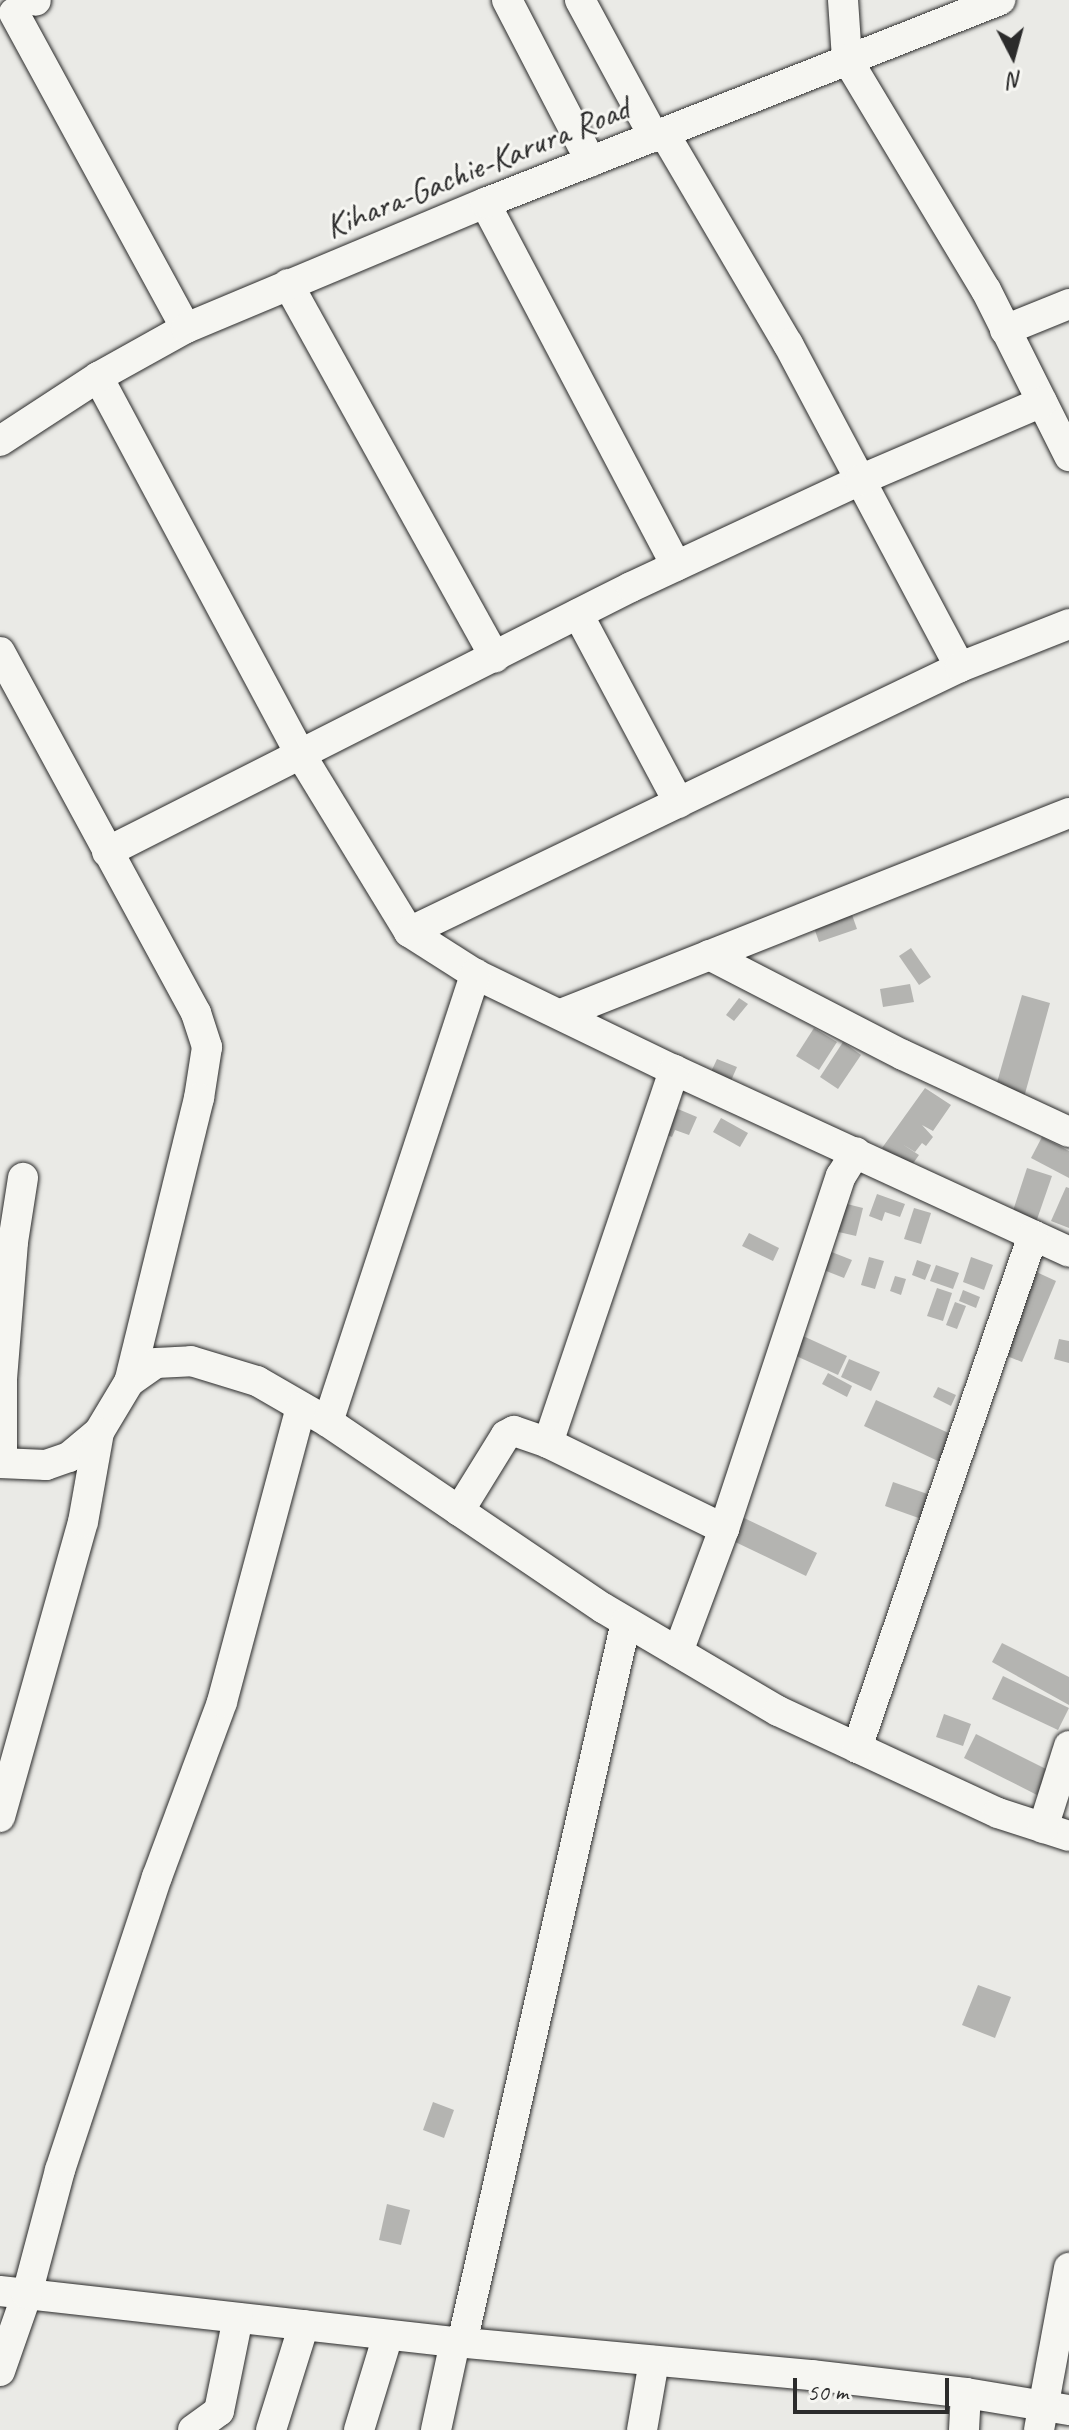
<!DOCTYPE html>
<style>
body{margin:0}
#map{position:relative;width:1069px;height:2430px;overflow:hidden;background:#eaeae6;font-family:Caveat,sans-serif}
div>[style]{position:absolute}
.building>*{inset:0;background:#b4b4b1}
.roads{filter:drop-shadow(0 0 2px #2b2b2b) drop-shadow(0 0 2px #2b2b2b)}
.minor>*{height:30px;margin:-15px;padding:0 15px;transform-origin:15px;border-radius:15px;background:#f6f6f2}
span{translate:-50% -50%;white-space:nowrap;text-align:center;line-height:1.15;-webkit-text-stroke:6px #f6f6f2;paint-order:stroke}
.street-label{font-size:34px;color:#2b2b2b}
.north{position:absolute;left:973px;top:16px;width:80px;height:80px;-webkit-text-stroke:6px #f6f6f2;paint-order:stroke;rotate:174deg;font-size:22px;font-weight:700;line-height:32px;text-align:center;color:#2b2b2b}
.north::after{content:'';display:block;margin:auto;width:28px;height:36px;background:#2b2b2b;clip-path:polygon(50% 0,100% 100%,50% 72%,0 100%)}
.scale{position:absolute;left:793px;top:2378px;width:156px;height:36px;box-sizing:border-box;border:4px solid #2b2b2b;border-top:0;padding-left:10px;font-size:24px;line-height:28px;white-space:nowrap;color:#2b2b2b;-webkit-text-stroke:6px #f6f6f2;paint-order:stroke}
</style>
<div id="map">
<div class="building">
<div style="clip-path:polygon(850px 909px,857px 929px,819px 942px,812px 922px)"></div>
<div style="clip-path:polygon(911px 948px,931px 977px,919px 985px,899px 956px)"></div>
<div style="clip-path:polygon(910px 984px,914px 1002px,883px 1007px,880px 989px)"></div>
<div style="clip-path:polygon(1022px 995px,1050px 1003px,1023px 1101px,994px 1093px)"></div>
<div style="clip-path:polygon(739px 998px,748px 1004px,734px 1021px,726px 1015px)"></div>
<div style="clip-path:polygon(814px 1028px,837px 1042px,819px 1070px,796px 1056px)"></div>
<div style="clip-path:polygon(843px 1042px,861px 1055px,838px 1089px,820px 1077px)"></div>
<div style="clip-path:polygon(717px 1059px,737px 1067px,730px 1083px,710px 1074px)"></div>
<div style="clip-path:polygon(925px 1088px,951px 1105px,933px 1131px,922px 1125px,933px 1137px,926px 1146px,922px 1143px,915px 1152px,902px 1144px,919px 1155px,907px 1172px,897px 1158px,882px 1148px)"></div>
<div style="clip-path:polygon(666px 1104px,697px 1117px,689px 1135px,675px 1130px,672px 1137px,655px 1130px)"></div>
<div style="clip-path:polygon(721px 1118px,748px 1133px,740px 1147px,713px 1132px)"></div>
<div style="clip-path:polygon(1042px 1137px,1069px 1151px,1069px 1178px,1031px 1158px)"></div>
<div style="clip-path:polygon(1027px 1168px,1052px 1176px,1033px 1231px,1009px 1223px)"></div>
<div style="clip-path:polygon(1066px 1187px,1069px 1188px,1069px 1228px,1051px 1221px)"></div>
<div style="clip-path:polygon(877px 1194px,905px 1204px,900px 1217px,885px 1212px,882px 1221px,869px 1216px)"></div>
<div style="clip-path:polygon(847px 1204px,863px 1208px,856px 1236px,830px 1230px)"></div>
<div style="clip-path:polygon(914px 1208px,931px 1213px,921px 1244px,904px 1239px)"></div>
<div style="clip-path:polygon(749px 1233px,779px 1248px,773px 1261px,742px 1246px)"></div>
<div style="clip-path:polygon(824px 1249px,852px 1260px,844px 1278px,816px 1267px)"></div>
<div style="clip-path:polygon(869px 1257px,884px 1261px,875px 1289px,861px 1285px)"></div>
<div style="clip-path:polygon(971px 1257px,993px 1265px,984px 1290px,963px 1282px)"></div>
<div style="clip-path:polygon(917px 1260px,931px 1265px,925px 1280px,912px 1275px)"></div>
<div style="clip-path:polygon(936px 1265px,959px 1273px,953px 1289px,930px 1281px)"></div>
<div style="clip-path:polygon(1032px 1270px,1056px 1281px,1022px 1362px,997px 1352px)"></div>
<div style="clip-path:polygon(895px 1276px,906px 1279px,901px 1295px,890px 1291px)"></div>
<div style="clip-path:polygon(937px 1288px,952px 1293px,943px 1321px,927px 1316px)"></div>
<div style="clip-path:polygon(963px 1290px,980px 1297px,976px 1308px,959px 1301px)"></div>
<div style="clip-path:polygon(955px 1302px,966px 1306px,957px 1329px,946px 1325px)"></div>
<div style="clip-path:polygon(803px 1336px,847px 1356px,838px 1375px,794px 1355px)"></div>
<div style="clip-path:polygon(1059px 1339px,1069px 1341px,1069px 1363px,1054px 1359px)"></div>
<div style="clip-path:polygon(849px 1359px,880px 1372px,871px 1391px,841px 1377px)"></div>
<div style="clip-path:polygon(828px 1373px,852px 1386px,847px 1397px,822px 1384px)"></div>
<div style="clip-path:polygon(938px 1387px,956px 1395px,951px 1406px,933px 1397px)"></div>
<div style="clip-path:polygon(876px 1400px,953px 1435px,940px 1462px,864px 1426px)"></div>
<div style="clip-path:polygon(893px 1482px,936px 1497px,927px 1521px,885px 1506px)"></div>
<div style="clip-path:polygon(740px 1516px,817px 1553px,806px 1576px,729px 1539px)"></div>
<div style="clip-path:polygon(1002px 1643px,1069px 1677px,1069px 1705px,992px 1662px)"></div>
<div style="clip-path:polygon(1003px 1676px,1069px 1708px,1058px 1730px,992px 1699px)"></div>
<div style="clip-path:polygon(944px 1714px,971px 1724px,963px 1746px,936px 1737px)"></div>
<div style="clip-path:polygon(976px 1734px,1050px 1771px,1037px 1795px,964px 1758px)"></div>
<div style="clip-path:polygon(978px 1985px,1011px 1997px,995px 2038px,962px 2025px)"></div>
<div style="clip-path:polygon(433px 2102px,454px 2110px,444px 2138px,423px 2130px)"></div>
<div style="clip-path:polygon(387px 2204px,410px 2210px,401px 2245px,379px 2240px)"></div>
</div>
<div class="roads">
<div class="minor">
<div style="left:35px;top:0;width:1px;rotate:45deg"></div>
<div style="left:507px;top:0;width:182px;rotate:62.6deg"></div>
<div style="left:580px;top:0;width:156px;rotate:61.6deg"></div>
<div style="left:843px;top:0;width:59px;rotate:86.1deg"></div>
<div style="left:847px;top:59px;width:270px;rotate:59deg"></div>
<div style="left:986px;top:290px;width:186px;rotate:63.4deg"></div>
<div style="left:14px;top:13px;width:359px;rotate:61.4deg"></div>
<div style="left:664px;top:133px;width:245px;rotate:59.6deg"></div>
<div style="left:788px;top:344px;width:366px;rotate:62deg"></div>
<div style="left:485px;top:203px;width:410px;rotate:62.2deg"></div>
<div style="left:288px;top:284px;width:427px;rotate:61deg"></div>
<div style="left:1005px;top:330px;width:69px;rotate:-22.1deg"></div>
<div style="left:98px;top:377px;width:429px;rotate:61.8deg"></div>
<div style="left:301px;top:755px;width:207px;rotate:58.6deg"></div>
<div style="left:409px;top:932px;width:78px;rotate:32.5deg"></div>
<div style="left:475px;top:974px;width:221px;rotate:25.8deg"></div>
<div style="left:674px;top:1070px;width:435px;rotate:24.7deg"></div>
<div style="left:0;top:441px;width:117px;rotate:-33.1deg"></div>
<div style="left:98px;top:377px;width:101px;rotate:-29.1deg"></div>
<div style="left:186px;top:328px;width:324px;rotate:-22.7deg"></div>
<div style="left:485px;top:203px;width:554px;rotate:-21.51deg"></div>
<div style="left:578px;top:614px;width:214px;rotate:61.9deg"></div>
<div style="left:0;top:652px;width:411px;rotate:61.5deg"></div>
<div style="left:196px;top:1013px;width:36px;rotate:72deg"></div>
<div style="left:207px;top:1047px;width:52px;rotate:98.9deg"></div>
<div style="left:199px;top:1098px;width:292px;rotate:103.8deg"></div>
<div style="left:107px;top:852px;width:587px;rotate:-26.83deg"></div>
<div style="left:631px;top:587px;width:253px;rotate:-25deg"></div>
<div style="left:860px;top:480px;width:198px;rotate:-23.2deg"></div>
<div style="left:409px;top:932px;width:611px;rotate:-25.68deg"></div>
<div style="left:960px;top:667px;width:117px;rotate:-21.5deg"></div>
<div style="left:709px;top:955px;width:218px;rotate:27.3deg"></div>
<div style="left:903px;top:1055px;width:183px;rotate:24.9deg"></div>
<div style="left:561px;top:1014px;width:546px;rotate:-21.59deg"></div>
<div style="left:328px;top:1422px;width:472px;rotate:-71.8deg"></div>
<div style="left:548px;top:1443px;width:394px;rotate:-71.3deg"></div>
<div style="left:0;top:1463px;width:46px;rotate:2.5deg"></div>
<div style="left:46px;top:1465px;width:24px;rotate:-19deg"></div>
<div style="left:69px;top:1457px;width:39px;rotate:-40deg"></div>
<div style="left:99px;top:1432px;width:58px;rotate:-59deg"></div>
<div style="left:129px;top:1382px;width:33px;rotate:-35deg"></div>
<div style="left:156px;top:1363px;width:35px;rotate:-3deg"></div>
<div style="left:191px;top:1361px;width:69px;rotate:16.9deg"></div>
<div style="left:257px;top:1381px;width:82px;rotate:30deg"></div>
<div style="left:328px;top:1422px;width:332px;rotate:34.1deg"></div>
<div style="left:603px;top:1608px;width:203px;rotate:30.5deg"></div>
<div style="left:778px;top:1711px;width:242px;rotate:24.9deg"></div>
<div style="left:998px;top:1813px;width:75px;rotate:17.9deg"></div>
<div style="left:2px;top:1463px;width:84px;rotate:-90deg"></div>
<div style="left:2px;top:1379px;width:137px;rotate:-85.4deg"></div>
<div style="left:13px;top:1242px;width:65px;rotate:-81.1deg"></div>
<div style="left:459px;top:1511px;width:89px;rotate:-58.3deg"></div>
<div style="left:506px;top:1435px;width:9px;rotate:-27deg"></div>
<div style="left:514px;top:1431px;width:36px;rotate:19deg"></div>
<div style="left:548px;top:1443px;width:196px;rotate:26deg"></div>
<div style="left:678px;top:1652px;width:131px;rotate:-69.5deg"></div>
<div style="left:724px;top:1529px;width:372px;rotate:-71.7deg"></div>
<div style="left:841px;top:1176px;width:28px;rotate:-58deg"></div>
<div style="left:857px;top:1748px;width:542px;rotate:-71.06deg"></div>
<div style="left:0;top:1817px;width:306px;rotate:-74.3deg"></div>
<div style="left:83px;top:1522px;width:91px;rotate:-79.9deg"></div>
<div style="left:1043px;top:1828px;width:86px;rotate:-72.4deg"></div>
<div style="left:0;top:2291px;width:458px;rotate:6.4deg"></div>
<div style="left:455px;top:2342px;width:358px;rotate:5.3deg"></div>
<div style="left:811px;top:2375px;width:156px;rotate:6.6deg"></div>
<div style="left:966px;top:2393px;width:104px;rotate:9.4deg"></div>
<div style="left:462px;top:2343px;width:739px;rotate:-77.19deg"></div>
<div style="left:0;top:2371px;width:82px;rotate:-70.7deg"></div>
<div style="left:27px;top:2294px;width:128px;rotate:-75.1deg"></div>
<div style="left:60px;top:2170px;width:309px;rotate:-71.7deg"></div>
<div style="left:157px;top:1877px;width:187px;rotate:-69.6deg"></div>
<div style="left:222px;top:1702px;width:305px;rotate:-75deg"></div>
<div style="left:193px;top:2430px;width:32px;rotate:-36deg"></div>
<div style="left:219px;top:2411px;width:95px;rotate:-78.5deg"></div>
<div style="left:271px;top:2430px;width:110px;rotate:-72.6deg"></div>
<div style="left:359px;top:2430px;width:99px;rotate:-73deg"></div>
<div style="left:436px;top:2430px;width:90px;rotate:-77.8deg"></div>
<div style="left:642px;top:2430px;width:70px;rotate:-80.1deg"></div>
<div style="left:964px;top:2430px;width:37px;rotate:-87deg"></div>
<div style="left:1039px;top:2430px;width:165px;rotate:-79.5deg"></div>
</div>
</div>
<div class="street-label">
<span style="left:477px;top:167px;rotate:-22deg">Kihara-Gachie-Karura Road</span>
</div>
<div class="north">N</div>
<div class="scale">50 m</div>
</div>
